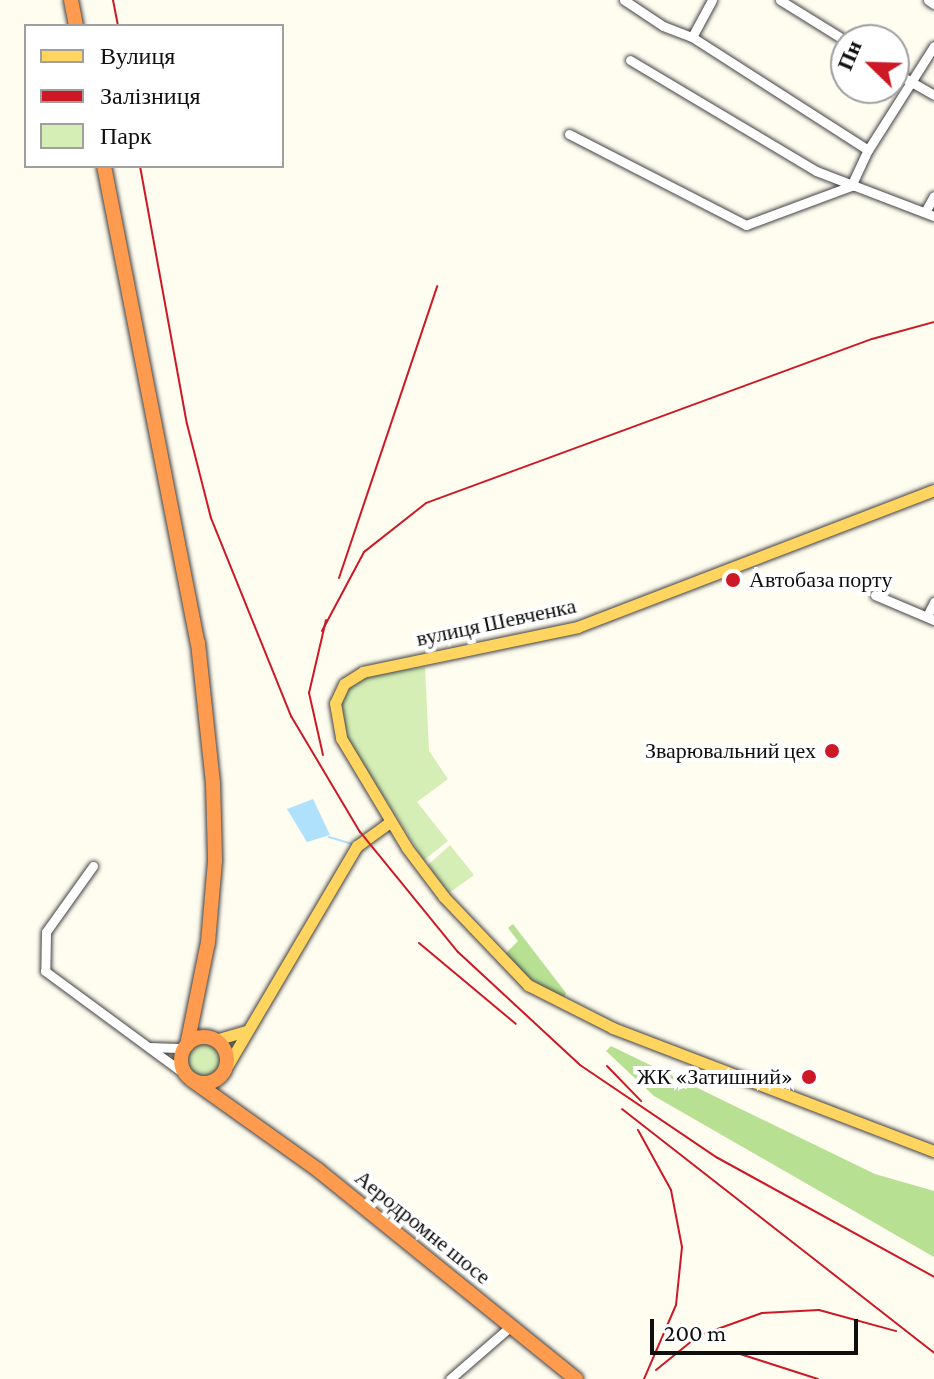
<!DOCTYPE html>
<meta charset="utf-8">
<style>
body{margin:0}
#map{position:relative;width:934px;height:1379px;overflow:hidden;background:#fffcf0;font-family:"Crimson Pro",serif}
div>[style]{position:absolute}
.green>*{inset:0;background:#d4eeb5}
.round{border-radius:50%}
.forest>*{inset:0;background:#b7e093}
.water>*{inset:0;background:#afe1fc}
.stream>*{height:2px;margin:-1px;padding:0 1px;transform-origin:1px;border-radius:1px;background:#afe1fc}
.roads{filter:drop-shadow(0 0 2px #424242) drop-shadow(0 0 2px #424242)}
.minor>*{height:9px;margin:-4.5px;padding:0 4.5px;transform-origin:4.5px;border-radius:4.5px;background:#fff}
.major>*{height:11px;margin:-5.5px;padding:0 5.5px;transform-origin:5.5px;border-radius:5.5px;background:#ffd560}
.highway>*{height:14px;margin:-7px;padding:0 7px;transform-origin:7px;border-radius:7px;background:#ff9b4e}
.highway>.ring{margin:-7px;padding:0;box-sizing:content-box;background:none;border:14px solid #ff9b4e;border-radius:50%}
.rail>*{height:2px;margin:-1px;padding:0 1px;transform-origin:1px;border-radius:1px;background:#cd1925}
.dots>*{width:22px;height:22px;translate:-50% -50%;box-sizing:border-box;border:4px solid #fff;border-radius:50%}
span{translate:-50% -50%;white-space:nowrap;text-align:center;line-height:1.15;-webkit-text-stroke:8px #fff;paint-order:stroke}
.poi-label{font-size:22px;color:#0f0f0f}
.left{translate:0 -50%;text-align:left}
.right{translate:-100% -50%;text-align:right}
.street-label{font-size:22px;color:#0f0f0f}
.legend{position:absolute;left:24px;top:24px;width:260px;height:144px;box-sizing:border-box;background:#fff;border:2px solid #9f9f9f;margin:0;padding:10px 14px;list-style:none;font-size:24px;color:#0f0f0f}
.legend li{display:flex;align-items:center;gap:16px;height:40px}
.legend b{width:40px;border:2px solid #9f9f9f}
.north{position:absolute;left:830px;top:24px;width:80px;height:80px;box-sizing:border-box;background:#fff;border:2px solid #9f9f9f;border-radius:50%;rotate:293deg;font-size:22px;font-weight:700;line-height:32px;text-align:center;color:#0f0f0f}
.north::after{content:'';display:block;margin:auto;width:28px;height:36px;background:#cd1925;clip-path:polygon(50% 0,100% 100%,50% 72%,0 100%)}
.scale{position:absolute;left:650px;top:1319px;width:208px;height:36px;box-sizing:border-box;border:4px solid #0f0f0f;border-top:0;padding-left:10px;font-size:24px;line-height:28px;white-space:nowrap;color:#0f0f0f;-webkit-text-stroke:6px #fff;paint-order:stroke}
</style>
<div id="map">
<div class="green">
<div style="clip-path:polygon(425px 667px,429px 751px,448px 779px,417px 802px,448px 841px,424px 860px,349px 741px,340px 701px,347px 687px,365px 676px)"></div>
<div style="clip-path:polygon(450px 845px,474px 875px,449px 893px,428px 865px)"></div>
<div class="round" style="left:188px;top:1044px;width:32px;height:32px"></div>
</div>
<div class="forest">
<div style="clip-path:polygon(513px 924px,566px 993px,564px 998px,523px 975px,504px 955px,518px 941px,508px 928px)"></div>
<div style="clip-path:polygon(611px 1046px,875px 1174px,934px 1191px,934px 1257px,654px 1096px,606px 1051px)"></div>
</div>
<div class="water">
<div style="clip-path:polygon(313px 799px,330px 835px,307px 842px,287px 809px)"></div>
</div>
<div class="stream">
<div style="left:329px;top:837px;width:24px;rotate:17deg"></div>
</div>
<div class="roads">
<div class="minor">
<div style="left:624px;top:0;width:47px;rotate:33.7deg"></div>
<div style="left:663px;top:26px;width:31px;rotate:21deg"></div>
<div style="left:692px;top:37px;width:209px;rotate:32.7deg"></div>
<div style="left:780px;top:0;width:78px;rotate:31.8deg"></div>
<div style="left:928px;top:0;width:7px;rotate:34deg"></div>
<div style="left:692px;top:37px;width:42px;rotate:-61.6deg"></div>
<div style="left:630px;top:60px;width:217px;rotate:30.8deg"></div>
<div style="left:816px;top:171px;width:126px;rotate:20.9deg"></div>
<div style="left:894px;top:72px;width:46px;rotate:29.9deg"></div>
<div style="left:569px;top:134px;width:199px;rotate:27.2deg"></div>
<div style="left:746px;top:225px;width:112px;rotate:-20.4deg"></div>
<div style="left:851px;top:186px;width:40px;rotate:-65deg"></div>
<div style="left:868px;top:150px;width:123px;rotate:-57.6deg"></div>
<div style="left:925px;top:212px;width:18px;rotate:-61deg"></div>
<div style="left:875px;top:595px;width:64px;rotate:23deg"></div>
<div style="left:927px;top:616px;width:16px;rotate:-63deg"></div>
<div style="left:93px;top:866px;width:81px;rotate:125.5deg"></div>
<div style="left:46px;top:932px;width:39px;rotate:91deg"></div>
<div style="left:45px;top:971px;width:179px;rotate:36.4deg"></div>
<div style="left:149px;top:1047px;width:36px;rotate:2deg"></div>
<div style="left:450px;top:1379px;width:81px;rotate:-41deg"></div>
</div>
<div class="major">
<div style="left:934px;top:490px;width:381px;rotate:159deg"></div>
<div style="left:578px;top:627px;width:220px;rotate:168.2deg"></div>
<div style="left:363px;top:672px;width:22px;rotate:148deg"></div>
<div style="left:344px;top:684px;width:21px;rotate:115deg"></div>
<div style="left:335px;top:703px;width:36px;rotate:80deg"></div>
<div style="left:341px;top:738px;width:128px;rotate:59deg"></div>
<div style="left:407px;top:848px;width:61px;rotate:52.9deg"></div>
<div style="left:444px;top:897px;width:122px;rotate:46.3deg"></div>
<div style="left:528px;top:985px;width:95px;rotate:26.8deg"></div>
<div style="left:613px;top:1028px;width:344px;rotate:21deg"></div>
<div style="left:215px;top:1040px;width:33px;rotate:-16deg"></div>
<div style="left:226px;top:1068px;width:258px;rotate:-59.5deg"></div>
<div style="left:357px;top:846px;width:41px;rotate:-36deg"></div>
</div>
<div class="highway">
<div style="left:71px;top:0;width:26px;rotate:79deg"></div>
<div style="left:104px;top:166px;width:486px;rotate:78.9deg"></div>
<div style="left:198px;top:643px;width:141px;rotate:83.9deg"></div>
<div style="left:213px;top:783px;width:78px;rotate:88.5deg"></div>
<div style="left:215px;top:861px;width:81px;rotate:94.9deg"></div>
<div style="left:208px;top:942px;width:105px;rotate:101.5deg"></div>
<div class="ring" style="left:181px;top:1037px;width:32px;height:32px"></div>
<div style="left:192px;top:1080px;width:155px;rotate:35.5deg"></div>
<div style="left:318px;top:1170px;width:332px;rotate:39deg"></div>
</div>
</div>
<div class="rail">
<div style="left:113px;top:0;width:26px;rotate:79deg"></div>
<div style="left:140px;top:166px;width:262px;rotate:79.7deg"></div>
<div style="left:187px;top:424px;width:97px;rotate:75.7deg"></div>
<div style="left:211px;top:518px;width:214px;rotate:68deg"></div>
<div style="left:291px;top:716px;width:135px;rotate:59.3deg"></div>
<div style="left:360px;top:832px;width:155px;rotate:50.8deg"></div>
<div style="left:458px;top:952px;width:166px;rotate:42.8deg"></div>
<div style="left:580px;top:1065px;width:164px;rotate:34.1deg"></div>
<div style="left:716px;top:1157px;width:249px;rotate:28.8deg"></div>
<div style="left:339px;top:578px;width:308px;rotate:-71.4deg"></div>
<div style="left:322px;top:631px;width:89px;rotate:-62deg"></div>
<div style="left:364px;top:552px;width:79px;rotate:-38.3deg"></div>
<div style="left:426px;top:503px;width:475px;rotate:-20.2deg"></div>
<div style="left:872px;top:339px;width:64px;rotate:-15.3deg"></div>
<div style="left:323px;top:755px;width:64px;rotate:-102.7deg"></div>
<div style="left:309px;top:693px;width:75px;rotate:-76.9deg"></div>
<div style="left:419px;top:943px;width:126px;rotate:39.9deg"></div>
<div style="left:607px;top:1066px;width:49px;rotate:45.8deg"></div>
<div style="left:622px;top:1109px;width:396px;rotate:38deg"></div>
<div style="left:638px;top:1130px;width:68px;rotate:61.2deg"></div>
<div style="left:671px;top:1190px;width:58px;rotate:79.1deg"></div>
<div style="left:682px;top:1247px;width:58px;rotate:95.9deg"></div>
<div style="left:676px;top:1305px;width:81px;rotate:113.4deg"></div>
<div style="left:737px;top:1353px;width:85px;rotate:17.8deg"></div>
<div style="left:656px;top:1370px;width:54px;rotate:-39deg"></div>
<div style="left:698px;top:1336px;width:68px;rotate:-19.8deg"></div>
<div style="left:762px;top:1313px;width:57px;rotate:-3deg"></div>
<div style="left:819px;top:1310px;width:80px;rotate:15.3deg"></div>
</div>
<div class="dots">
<div style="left:733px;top:580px;background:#cd1925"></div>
<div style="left:832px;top:751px;background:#cd1925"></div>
<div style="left:809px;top:1077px;background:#cd1925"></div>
</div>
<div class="poi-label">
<span class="left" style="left:749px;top:580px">Автобаза порту</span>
<span class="right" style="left:816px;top:751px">Зварювальний цех</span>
<span class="right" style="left:793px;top:1077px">ЖК «Затишний»</span>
</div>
<div class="street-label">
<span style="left:496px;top:622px;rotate:-12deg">вулиця Шевченка</span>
<span style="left:423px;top:1227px;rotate:39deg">Аеродромне шосе</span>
</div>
<ul class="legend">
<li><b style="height:10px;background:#ffd560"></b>Вулиця</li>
<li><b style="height:10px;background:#cd1925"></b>Залізниця</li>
<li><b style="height:22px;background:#d4eeb5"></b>Парк</li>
</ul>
<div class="north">Пн</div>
<div class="scale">200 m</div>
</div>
